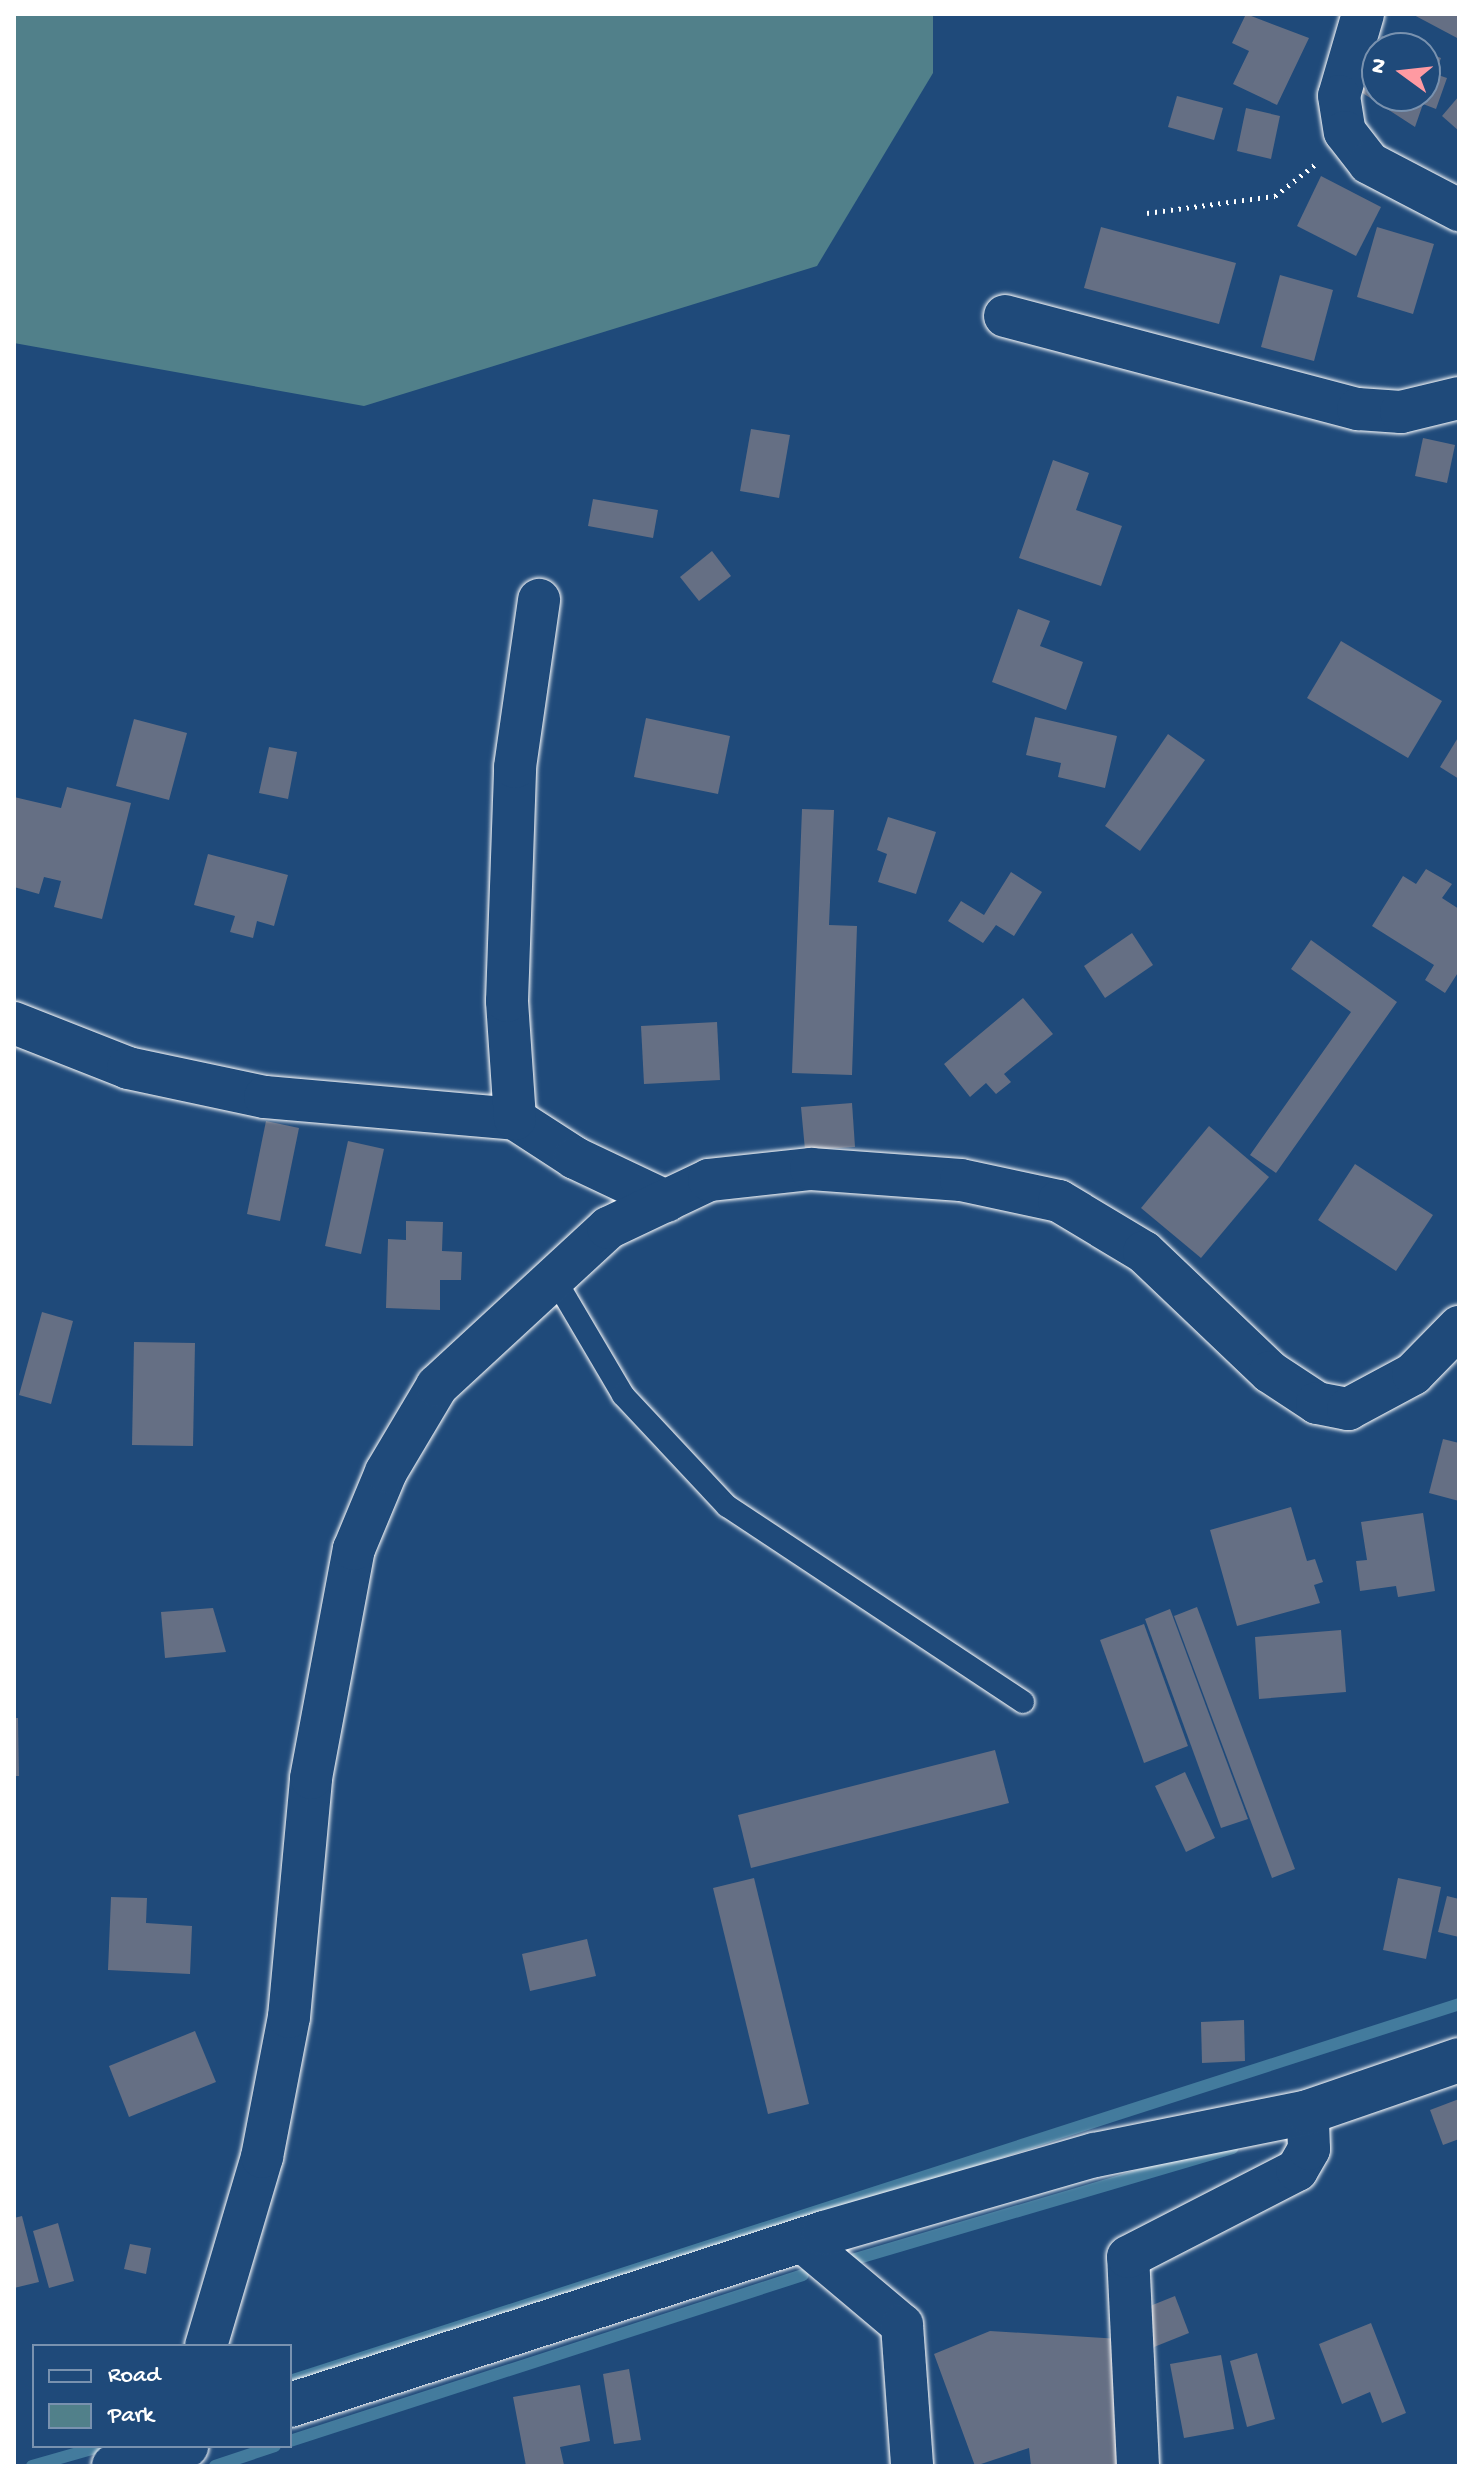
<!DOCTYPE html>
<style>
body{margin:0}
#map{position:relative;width:1473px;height:2480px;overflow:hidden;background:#1f4a7a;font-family:"Gochi Hand",sans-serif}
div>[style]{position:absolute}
.green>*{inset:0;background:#51808a}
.stream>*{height:12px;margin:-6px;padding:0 6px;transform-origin:6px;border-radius:6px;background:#437b9d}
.building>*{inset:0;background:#656f84}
.path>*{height:5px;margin-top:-2.5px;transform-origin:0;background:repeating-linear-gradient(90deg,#fff 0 2px,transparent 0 8px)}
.roads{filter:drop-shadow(0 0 2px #fff) drop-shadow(0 0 2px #fff)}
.service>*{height:22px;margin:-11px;padding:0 11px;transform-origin:11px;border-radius:11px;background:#1f4a7a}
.minor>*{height:42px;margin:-21px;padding:0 21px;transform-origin:21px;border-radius:21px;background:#1f4a7a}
.secondary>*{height:44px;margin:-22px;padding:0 22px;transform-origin:22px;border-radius:22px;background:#1f4a7a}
span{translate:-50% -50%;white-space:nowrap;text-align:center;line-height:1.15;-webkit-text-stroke:6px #1f4a7a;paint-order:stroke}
.frame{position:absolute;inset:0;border:16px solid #fff;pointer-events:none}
.legend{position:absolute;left:32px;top:2344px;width:260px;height:104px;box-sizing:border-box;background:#1f4a7a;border:2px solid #7992af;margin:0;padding:10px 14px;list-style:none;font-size:24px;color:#fff}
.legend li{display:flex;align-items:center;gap:16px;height:40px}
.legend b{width:40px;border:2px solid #7992af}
.north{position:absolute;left:1361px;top:32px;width:80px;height:80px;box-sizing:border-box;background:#1f4a7a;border:2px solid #7992af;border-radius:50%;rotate:285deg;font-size:22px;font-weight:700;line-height:32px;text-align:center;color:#fff}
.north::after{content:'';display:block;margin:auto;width:28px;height:36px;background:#ff9aa2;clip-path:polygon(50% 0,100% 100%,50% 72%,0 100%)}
</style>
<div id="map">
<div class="green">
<div style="clip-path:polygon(14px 14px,933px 14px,933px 73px,817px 266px,364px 406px,14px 343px)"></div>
</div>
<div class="stream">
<div style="left:845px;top:2262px;width:404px;rotate:-16.4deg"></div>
<div style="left:290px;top:2381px;width:1228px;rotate:-17.87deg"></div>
<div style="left:290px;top:2441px;width:539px;rotate:-17.93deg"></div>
<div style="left:32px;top:2466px;width:73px;rotate:-15.9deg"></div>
<div style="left:215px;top:2466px;width:63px;rotate:-18.4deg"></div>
</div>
<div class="building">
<div style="clip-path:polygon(1246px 14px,1309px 38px,1277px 105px,1233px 84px,1249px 51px,1232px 43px)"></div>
<div style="clip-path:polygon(1412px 14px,1459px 14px,1459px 39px)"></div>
<div style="clip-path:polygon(1382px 36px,1412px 48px,1377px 48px)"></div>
<div style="clip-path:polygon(1377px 50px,1377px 96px,1425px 96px,1425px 52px,1441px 58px,1435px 74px,1447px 78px,1436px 109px,1423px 104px,1415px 127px,1361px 92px)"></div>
<div style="clip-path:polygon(1177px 96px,1223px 108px,1214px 140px,1168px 127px)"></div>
<div style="clip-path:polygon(1459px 96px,1459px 131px,1442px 116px)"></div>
<div style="clip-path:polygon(1246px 108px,1280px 116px,1271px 159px,1237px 151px)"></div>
<div style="clip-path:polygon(1321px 176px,1381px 207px,1356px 256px,1297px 226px)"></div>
<div style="clip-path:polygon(1101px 227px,1236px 263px,1219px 324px,1084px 288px)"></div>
<div style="clip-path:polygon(1377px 227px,1434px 244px,1413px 314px,1357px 297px)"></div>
<div style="clip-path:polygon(1280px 275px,1333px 290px,1314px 361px,1261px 347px)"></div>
<div style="clip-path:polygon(751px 429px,790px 435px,779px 498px,740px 491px)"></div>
<div style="clip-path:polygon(1423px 438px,1455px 445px,1447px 483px,1415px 476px)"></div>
<div style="clip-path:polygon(1053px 460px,1089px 473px,1076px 510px,1122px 526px,1101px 586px,1019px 558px)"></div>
<div style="clip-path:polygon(593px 499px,658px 510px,653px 538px,588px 526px)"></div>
<div style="clip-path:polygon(712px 551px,731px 576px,699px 601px,680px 577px)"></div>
<div style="clip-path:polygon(1018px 609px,1050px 621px,1040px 646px,1083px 662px,1066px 710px,992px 682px)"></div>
<div style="clip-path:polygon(1341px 641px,1442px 701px,1408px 758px,1307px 698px)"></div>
<div style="clip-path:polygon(1035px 717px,1117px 736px,1105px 788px,1058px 777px,1061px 763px,1026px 755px)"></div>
<div style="clip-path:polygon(646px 718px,730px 736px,718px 794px,634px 777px)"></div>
<div style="clip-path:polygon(134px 719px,187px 733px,169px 800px,116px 786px)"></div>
<div style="clip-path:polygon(1168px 734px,1205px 760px,1140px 851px,1105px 826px)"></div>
<div style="clip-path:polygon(1459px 736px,1459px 779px,1440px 767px)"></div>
<div style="clip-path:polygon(269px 747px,297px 752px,288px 799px,259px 793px)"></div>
<div style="clip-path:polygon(67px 787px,131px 803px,102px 919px,54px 907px,61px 881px,44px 877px,39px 894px,14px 887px,14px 797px,61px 808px)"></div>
<div style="clip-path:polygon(802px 809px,834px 810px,829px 925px,857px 926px,852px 1075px,792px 1073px)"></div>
<div style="clip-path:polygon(888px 817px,936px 832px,916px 894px,878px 882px,887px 854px,877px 850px)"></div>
<div style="clip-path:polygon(208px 854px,288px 875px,274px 926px,257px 921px,253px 938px,230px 932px,235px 916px,194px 905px)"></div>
<div style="clip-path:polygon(1426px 869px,1452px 884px,1442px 898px,1459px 909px,1459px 971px,1445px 993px,1425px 980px,1434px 965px,1372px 926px,1403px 876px,1416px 884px)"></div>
<div style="clip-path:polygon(1011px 872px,1042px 892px,1014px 936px,996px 925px,983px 943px,948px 921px,961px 901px,984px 915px)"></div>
<div style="clip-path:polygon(1132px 933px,1153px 965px,1105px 998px,1084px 966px)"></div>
<div style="clip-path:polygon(1311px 940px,1397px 1002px,1276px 1173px,1250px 1155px,1351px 1012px,1291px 969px)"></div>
<div style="clip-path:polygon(1023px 998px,1053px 1034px,1004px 1074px,1011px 1082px,996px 1094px,986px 1083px,970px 1097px,944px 1064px)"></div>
<div style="clip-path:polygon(717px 1022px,720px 1080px,644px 1084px,641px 1026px)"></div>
<div style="clip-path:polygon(852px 1103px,855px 1147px,805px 1150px,801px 1107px)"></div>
<div style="clip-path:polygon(266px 1121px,299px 1128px,280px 1221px,247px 1214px)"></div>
<div style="clip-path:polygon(1209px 1126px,1269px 1177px,1201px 1258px,1141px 1208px)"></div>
<div style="clip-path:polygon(348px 1141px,384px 1149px,361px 1254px,325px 1246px)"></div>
<div style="clip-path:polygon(1355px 1164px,1433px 1215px,1396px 1271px,1318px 1220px)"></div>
<div style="clip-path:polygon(406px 1221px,443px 1222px,442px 1251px,462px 1252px,461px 1280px,440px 1280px,440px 1310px,386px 1308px,388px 1239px,406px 1240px)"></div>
<div style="clip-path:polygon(42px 1312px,73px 1321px,51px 1404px,19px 1395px)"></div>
<div style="clip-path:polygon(134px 1342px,195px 1343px,193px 1446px,132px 1445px)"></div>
<div style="clip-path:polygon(1443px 1439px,1459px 1443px,1459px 1501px,1429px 1493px)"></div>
<div style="clip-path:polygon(1291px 1507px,1307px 1561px,1315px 1559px,1323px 1582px,1314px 1585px,1320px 1603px,1237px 1626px,1210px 1530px)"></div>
<div style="clip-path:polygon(1423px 1513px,1435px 1591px,1398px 1597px,1396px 1586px,1360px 1591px,1356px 1561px,1367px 1560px,1361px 1522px)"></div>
<div style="clip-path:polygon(1197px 1607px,1295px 1869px,1272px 1878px,1174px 1616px)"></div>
<div style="clip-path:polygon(213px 1608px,226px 1652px,165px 1658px,161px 1612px)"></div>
<div style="clip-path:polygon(1170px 1609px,1248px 1819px,1221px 1828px,1145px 1619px)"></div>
<div style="clip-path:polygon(1144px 1624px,1188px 1746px,1144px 1763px,1100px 1640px)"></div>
<div style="clip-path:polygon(1341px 1630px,1346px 1692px,1259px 1699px,1255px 1637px)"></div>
<div style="clip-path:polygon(14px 1718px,18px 1718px,19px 1776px,14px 1776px)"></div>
<div style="clip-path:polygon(995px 1750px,1009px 1803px,751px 1868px,738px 1815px)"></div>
<div style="clip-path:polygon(1185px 1772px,1215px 1838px,1186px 1852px,1155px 1786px)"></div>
<div style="clip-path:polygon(754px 1878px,809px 2104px,768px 2114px,713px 1888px)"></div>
<div style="clip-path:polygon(1398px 1878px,1441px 1887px,1426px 1959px,1383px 1950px)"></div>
<div style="clip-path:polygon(1447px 1896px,1459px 1899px,1459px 1937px,1438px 1932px)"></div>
<div style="clip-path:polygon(111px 1897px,147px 1898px,146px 1923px,192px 1926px,190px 1974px,108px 1970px)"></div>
<div style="clip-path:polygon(587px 1939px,596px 1976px,530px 1991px,522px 1954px)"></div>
<div style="clip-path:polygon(1244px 2020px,1245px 2061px,1202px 2063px,1201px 2022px)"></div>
<div style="clip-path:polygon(195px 2031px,216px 2082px,129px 2117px,109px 2066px)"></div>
<div style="clip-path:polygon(1459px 2099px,1459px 2139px,1443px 2145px,1430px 2110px)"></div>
<div style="clip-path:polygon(22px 2216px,39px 2282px,14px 2288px,14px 2218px)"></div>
<div style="clip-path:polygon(58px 2223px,74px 2281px,49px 2288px,33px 2231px)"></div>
<div style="clip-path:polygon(130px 2244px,151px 2248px,146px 2274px,124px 2269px)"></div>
<div style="clip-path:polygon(1175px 2296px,1189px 2333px,1149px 2349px,1135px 2312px)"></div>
<div style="clip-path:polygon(1371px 2323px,1406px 2413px,1382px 2423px,1370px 2392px,1342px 2404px,1319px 2344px)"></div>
<div style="clip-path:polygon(990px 2331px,1120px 2339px,1132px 2466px,1031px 2466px,1029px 2448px,975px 2466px,934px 2354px)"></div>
<div style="clip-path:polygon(1257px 2353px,1275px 2419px,1247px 2427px,1230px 2361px)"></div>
<div style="clip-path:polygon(1221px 2355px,1234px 2429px,1184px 2438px,1170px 2364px)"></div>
<div style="clip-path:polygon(629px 2369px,641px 2440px,614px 2444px,603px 2374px)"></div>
<div style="clip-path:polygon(580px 2385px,590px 2441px,560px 2447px,564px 2465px,526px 2466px,513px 2397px)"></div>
</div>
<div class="path">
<div style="left:1147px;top:213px;width:129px;rotate:-7.6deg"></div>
<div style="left:1275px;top:196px;width:53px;rotate:-38.2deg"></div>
</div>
<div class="roads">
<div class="service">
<div style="left:553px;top:1276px;width:138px;rotate:59.5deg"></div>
<div style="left:623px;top:1395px;width:152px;rotate:46.9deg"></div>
<div style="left:727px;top:1506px;width:355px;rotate:33.5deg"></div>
</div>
<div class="minor">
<div style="left:1363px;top:14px;width:85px;rotate:106.3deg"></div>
<div style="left:1339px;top:96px;width:36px;rotate:81deg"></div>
<div style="left:1345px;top:132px;width:39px;rotate:52deg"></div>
<div style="left:1369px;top:163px;width:102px;rotate:27.6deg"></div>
<div style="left:1005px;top:316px;width:365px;rotate:14.8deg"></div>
<div style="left:1358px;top:409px;width:43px;rotate:4deg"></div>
<div style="left:1401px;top:412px;width:60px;rotate:-13.6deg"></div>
<div style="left:14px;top:1023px;width:123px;rotate:21.5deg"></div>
<div style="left:128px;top:1068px;width:140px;rotate:12deg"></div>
<div style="left:265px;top:1097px;width:251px;rotate:5deg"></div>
<div style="left:515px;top:1119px;width:72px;rotate:33deg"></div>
<div style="left:575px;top:1158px;width:101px;rotate:25.3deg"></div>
<div style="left:515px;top:1119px;width:118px;rotate:-93.9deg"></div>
<div style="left:507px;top:1001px;width:234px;rotate:-88deg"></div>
<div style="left:515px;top:767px;width:169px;rotate:-81.8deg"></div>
<div style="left:801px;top:2240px;width:132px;rotate:40.1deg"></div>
<div style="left:902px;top:2325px;width:141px;rotate:85.9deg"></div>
<div style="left:206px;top:2346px;width:197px;rotate:-73.5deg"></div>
<div style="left:262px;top:2157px;width:143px;rotate:-79.1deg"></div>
<div style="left:289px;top:2017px;width:240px;rotate:-84.7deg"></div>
<div style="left:311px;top:1778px;width:233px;rotate:-79.4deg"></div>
<div style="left:354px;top:1549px;width:83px;rotate:-67.4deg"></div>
<div style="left:386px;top:1472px;width:100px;rotate:-59.3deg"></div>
<div style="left:437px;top:1386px;width:233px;rotate:-42.7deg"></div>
<div style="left:608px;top:1228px;width:112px;rotate:-25.4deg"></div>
<div style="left:709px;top:1180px;width:103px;rotate:-6.2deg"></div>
<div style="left:811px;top:1169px;width:150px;rotate:4.2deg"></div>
<div style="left:961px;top:1180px;width:100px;rotate:12.1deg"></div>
<div style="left:1059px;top:1201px;width:99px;rotate:31deg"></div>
<div style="left:1144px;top:1252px;width:174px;rotate:43.6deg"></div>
<div style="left:1270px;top:1372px;width:56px;rotate:33.4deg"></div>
<div style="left:1317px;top:1403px;width:32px;rotate:11deg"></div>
<div style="left:1348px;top:1409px;width:74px;rotate:-28.3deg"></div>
<div style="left:1413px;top:1374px;width:66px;rotate:-45.6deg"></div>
<div style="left:1138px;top:2466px;width:209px;rotate:-92.7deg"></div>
<div style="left:1128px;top:2257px;width:190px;rotate:-27.2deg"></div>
<div style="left:1297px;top:2170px;width:24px;rotate:-60deg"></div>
<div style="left:1309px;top:2149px;width:37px;rotate:-92deg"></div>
</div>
<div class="secondary">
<div style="left:290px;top:2405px;width:561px;rotate:-17.85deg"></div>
<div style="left:824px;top:2233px;width:282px;rotate:-16.1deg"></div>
<div style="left:1095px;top:2155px;width:217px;rotate:-11.4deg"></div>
<div style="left:1308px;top:2112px;width:160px;rotate:-19deg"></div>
<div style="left:114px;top:2466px;width:75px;rotate:-15.5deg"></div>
</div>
</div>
<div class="frame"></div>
<ul class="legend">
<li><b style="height:10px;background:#1f4a7a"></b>Road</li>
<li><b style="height:22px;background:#51808a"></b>Park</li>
</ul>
<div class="north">N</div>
</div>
